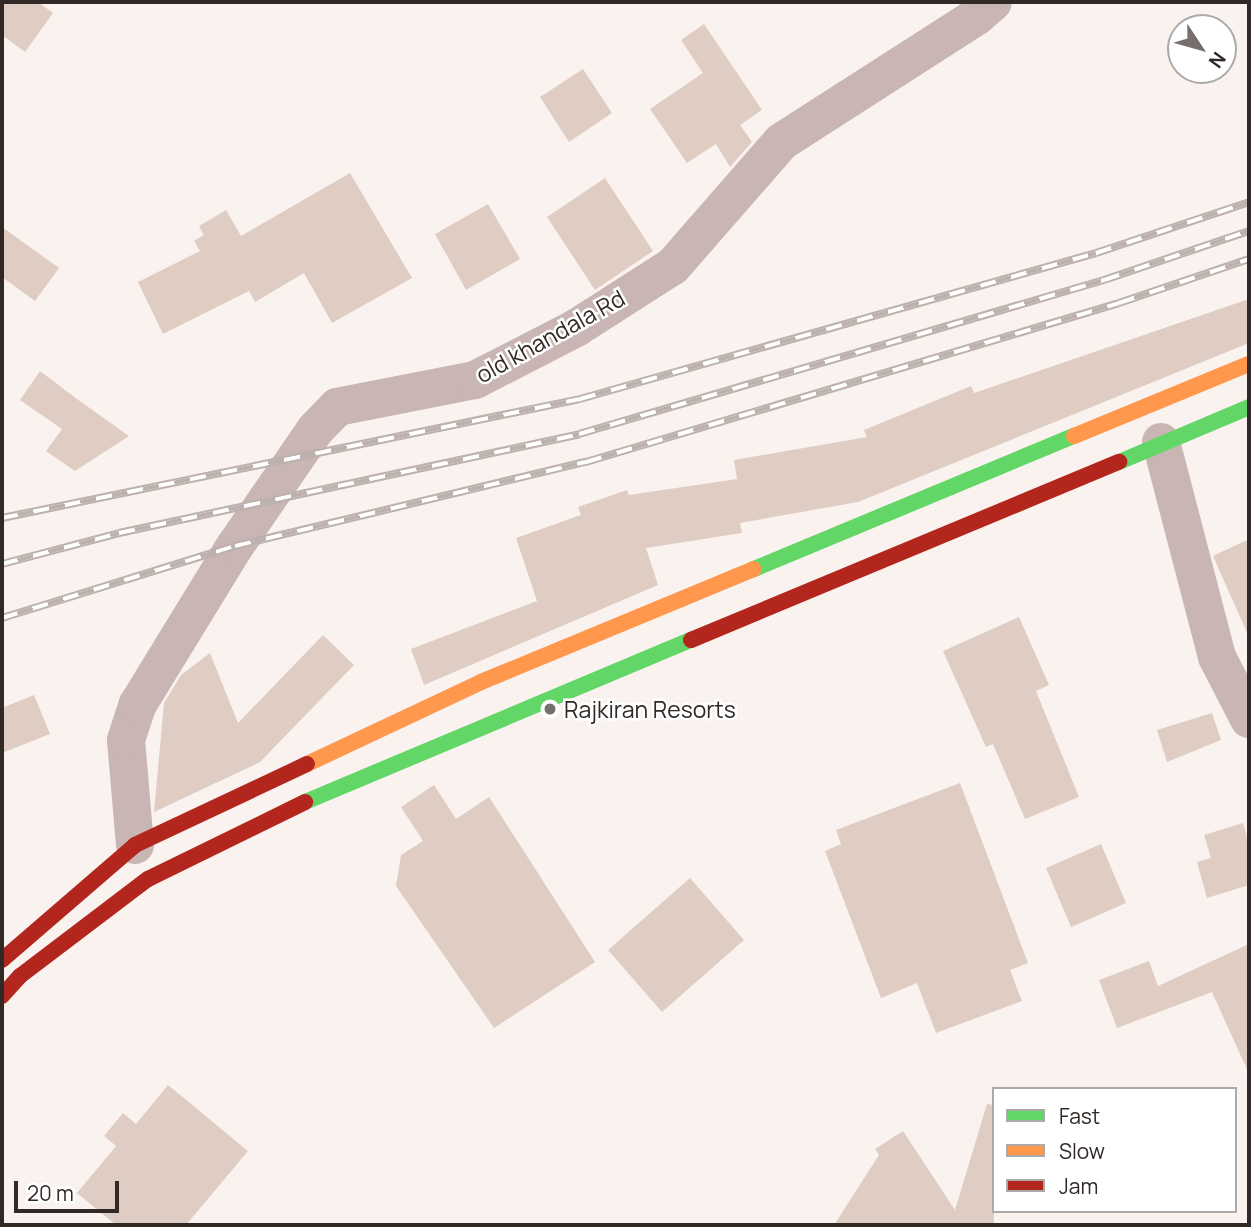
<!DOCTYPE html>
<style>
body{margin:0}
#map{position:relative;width:1251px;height:1227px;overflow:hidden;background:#f9f2ef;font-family:Manrope,sans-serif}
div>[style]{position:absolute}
.building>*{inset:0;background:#dfcdc4}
.street>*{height:38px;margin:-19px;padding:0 19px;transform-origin:19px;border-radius:19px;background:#c9b6b4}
.fast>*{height:16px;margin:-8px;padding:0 8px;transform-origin:8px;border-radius:8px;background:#63d668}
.slow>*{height:16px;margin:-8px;padding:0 8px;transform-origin:8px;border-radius:8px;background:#ff974d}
.jam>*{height:16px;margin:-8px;padding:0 8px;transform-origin:8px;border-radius:8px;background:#b3261e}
.rail>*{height:8px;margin-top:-4px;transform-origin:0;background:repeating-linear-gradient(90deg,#fff 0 16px,#bdb1ae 0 32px);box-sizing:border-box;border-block:2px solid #bdb1ae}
.dots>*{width:19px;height:19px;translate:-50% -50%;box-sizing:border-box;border:4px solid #fff;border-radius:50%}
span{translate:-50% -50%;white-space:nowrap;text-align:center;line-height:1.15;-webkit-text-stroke:5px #fff;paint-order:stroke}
.street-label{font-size:23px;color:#302925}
.poi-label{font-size:23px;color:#302925}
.left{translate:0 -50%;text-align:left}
.frame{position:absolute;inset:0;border:4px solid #302925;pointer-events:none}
.legend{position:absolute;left:992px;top:1087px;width:245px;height:126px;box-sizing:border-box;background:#fff;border:2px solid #aca9a8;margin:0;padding:9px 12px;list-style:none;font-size:21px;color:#302925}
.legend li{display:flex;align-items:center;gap:14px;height:35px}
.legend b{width:35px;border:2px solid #aca9a8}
.north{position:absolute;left:1167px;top:14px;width:70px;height:70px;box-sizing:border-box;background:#fff;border:2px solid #aca9a8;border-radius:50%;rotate:126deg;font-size:19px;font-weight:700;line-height:28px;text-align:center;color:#302925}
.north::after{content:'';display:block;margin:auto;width:24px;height:32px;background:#766f6c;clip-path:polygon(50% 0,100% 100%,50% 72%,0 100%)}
.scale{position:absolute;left:14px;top:1181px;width:105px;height:32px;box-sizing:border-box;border:4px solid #302925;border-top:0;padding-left:9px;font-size:21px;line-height:24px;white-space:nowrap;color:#302925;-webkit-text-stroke:5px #fff;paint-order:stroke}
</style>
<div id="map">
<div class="building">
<div style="clip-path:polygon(2px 2px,38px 2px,53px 13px,25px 52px,2px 35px)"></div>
<div style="clip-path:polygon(704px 24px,762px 110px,740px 125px,752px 142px,730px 167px,716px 144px,687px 163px,650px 109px,703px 73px,681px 40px)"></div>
<div style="clip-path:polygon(583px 69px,612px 113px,569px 142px,540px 97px)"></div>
<div style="clip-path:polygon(350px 173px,412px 278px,332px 323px,304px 273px,255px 302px,249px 291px,163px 334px,138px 282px,200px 251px,194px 241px,204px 235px,199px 226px,226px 210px,241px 236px)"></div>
<div style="clip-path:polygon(605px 178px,653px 251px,595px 290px,547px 217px)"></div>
<div style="clip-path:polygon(488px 204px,520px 259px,466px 290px,435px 234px)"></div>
<div style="clip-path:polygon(2px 227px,59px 268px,35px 301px,2px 277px)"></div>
<div style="clip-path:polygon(1249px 299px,1249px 343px,858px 502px,740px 523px,742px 533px,646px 548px,658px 585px,424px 685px,411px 649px,537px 601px,516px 538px,581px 515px,578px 507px,627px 490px,629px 495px,737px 479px,734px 460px,867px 437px,864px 430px,971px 386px,974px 393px)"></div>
<div style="clip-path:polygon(40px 371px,77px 399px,129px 436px,75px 471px,46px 451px,62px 429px,20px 400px)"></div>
<div style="clip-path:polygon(1249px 539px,1249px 637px,1213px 556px)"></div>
<div style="clip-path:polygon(1019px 617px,1049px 685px,1036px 691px,1079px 797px,1025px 819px,993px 744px,986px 747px,943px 651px)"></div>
<div style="clip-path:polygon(323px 635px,354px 665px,260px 762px,154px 812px,164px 703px,181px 675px,210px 653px,238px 723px)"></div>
<div style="clip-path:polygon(34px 695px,50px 734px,2px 753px,2px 708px)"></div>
<div style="clip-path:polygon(1212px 713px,1221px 740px,1167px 762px,1157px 730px)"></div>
<div style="clip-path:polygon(960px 783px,1028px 963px,1010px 970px,1022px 1001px,936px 1033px,917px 983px,881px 998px,825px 851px,841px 844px,836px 830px)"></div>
<div style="clip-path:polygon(434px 785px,456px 819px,489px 797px,595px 962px,494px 1028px,396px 886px,401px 855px,423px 841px,401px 807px)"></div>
<div style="clip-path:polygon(1243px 823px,1249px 844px,1249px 885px,1207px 898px,1197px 862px,1211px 858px,1204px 835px)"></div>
<div style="clip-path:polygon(1101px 844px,1126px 903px,1071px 927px,1046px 868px)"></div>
<div style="clip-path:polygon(690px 878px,744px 940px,662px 1012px,608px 950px)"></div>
<div style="clip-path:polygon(1249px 944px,1249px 1074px,1212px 992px,1117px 1028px,1099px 980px,1149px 961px,1158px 986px)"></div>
<div style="clip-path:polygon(168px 1085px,248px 1151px,186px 1225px,116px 1225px,77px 1193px,116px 1146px,104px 1136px,123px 1113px,136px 1124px)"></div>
<div style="clip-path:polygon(987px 1104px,994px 1105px,994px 1225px,834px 1225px,879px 1155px,875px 1149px,903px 1131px,955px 1210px)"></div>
</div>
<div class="street">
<div style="left:1161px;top:442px;width:222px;rotate:75.4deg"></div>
<div style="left:1217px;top:657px;width:70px;rotate:62.7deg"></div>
<div style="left:135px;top:845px;width:105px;rotate:-94.9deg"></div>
<div style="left:126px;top:740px;width:38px;rotate:-72deg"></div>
<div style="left:138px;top:704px;width:185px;rotate:-58.5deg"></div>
<div style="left:235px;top:546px;width:141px;rotate:-55.4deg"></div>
<div style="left:315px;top:430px;width:32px;rotate:-46deg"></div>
<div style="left:337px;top:407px;width:141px;rotate:-11.1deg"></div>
<div style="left:475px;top:380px;width:114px;rotate:-27.2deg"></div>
<div style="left:576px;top:328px;width:115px;rotate:-32.6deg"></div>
<div style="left:673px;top:266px;width:164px;rotate:-48.9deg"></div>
<div style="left:781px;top:142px;width:233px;rotate:-32.7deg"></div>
<div style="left:977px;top:16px;width:21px;rotate:-41deg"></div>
</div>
<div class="fast">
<div style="left:1119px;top:462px;width:141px;rotate:-22.9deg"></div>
<div style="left:754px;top:569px;width:347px;rotate:-22.6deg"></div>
<div style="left:305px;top:802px;width:419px;rotate:-22.8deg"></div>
</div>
<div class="slow">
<div style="left:1074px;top:436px;width:189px;rotate:-22.4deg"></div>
<div style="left:307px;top:764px;width:192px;rotate:-25.2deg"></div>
<div style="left:481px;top:682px;width:295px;rotate:-22.5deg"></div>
</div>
<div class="jam">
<div style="left:691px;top:640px;width:464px;rotate:-22.6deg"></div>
<div style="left:2px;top:960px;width:176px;rotate:-40.8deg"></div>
<div style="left:135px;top:845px;width:190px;rotate:-25.2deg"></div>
<div style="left:2px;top:996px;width:27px;rotate:-48deg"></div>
<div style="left:20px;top:976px;width:161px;rotate:-37.2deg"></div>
<div style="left:148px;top:879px;width:175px;rotate:-26.1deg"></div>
</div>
<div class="rail">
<div style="left:2px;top:518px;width:590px;rotate:-11.63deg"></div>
<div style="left:580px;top:399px;width:536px;rotate:-15.8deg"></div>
<div style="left:1096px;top:253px;width:161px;rotate:-18.4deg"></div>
<div style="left:2px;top:564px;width:121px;rotate:-14.8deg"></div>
<div style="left:119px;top:533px;width:471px;rotate:-12.1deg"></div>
<div style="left:579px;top:434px;width:547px;rotate:-16.35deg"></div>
<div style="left:1104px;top:280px;width:153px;rotate:-18.7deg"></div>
<div style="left:2px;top:618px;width:244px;rotate:-17.2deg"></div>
<div style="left:235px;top:546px;width:361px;rotate:-13.5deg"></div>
<div style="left:586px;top:462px;width:556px;rotate:-16.61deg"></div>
<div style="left:1119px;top:303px;width:137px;rotate:-18.7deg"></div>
</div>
<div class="dots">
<div style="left:550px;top:709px;background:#766f6c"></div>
</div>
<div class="street-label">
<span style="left:550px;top:336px;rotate:-29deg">old khandala Rd</span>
</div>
<div class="poi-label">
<span class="left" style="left:564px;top:709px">Rajkiran Resorts</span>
</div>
<div class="frame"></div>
<ul class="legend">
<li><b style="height:9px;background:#63d668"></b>Fast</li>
<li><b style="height:9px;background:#ff974d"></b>Slow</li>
<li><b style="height:9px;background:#b3261e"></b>Jam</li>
</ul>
<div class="north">N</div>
<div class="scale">20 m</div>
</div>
